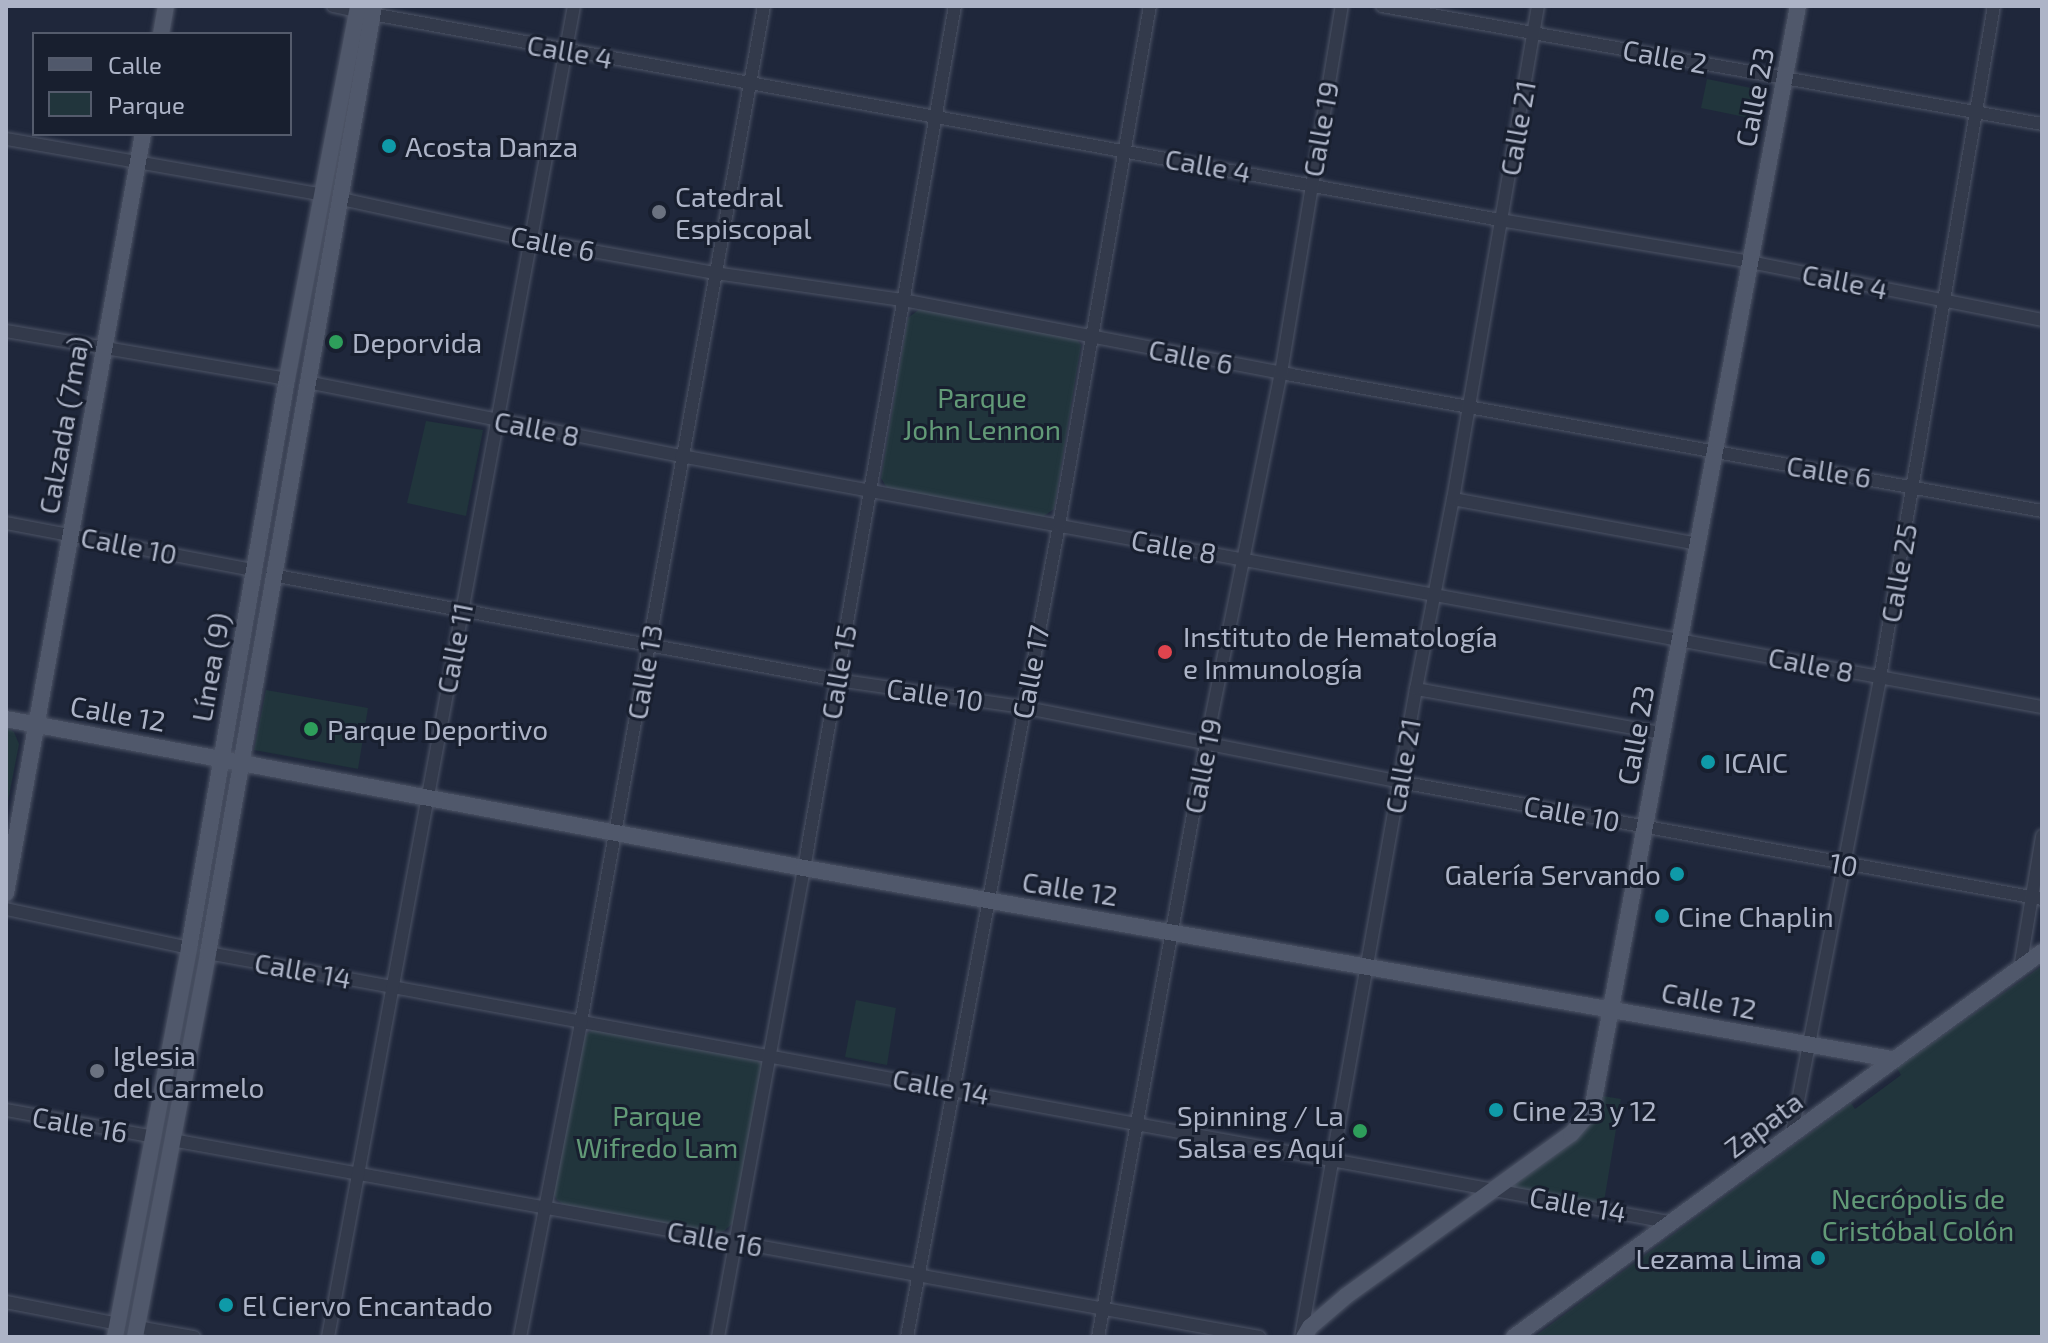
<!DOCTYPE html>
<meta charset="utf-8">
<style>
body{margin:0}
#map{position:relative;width:2048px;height:1343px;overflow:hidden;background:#1f273b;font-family:"Exo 2",sans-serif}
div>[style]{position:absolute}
.green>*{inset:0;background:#21353c}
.roads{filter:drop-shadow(0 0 2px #4d5466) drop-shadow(0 0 2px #4d5466)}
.minor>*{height:12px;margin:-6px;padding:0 6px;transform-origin:6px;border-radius:6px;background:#333a4b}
.major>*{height:16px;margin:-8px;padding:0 8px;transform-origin:8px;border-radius:8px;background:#50586b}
.dots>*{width:22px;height:22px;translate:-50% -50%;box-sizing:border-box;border:4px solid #181f2f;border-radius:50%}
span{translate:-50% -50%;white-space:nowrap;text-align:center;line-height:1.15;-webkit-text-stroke:6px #181f2f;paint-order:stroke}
.street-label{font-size:28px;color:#adb4c7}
.poi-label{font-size:28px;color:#adb4c7}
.left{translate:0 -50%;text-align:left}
.right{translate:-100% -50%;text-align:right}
.park-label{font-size:28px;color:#629a77}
.frame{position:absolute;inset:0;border:8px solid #adb4c7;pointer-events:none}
.legend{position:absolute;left:32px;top:32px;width:260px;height:104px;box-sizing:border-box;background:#181f2f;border:2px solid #545b6c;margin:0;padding:10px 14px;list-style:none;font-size:24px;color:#adb4c7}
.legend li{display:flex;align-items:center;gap:16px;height:40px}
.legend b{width:40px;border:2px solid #545b6c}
</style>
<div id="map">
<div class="green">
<div style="clip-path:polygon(1707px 79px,1756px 89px,1750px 118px,1701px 108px)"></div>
<div style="clip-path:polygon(921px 308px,1075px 337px,1081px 345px,1054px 509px,1041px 518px,887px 488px,881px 478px,908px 318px)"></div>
<div style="clip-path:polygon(426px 421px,483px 430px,466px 516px,407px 503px)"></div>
<div style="clip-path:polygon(266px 690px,368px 708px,358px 769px,254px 750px)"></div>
<div style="clip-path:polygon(6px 727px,14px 732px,19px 744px,6px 811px)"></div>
<div style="clip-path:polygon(2042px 966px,2042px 1337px,1534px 1337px,1851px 1103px,1855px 1109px,1901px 1075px,1897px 1068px)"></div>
<div style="clip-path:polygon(856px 1000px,896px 1008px,887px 1065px,845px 1057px)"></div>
<div style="clip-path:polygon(594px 1029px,754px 1056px,762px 1064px,734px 1222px,724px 1231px,717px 1233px,564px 1205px,557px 1200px,553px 1193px,585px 1035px)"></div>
<div style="clip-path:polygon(1597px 1095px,1621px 1099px,1603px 1208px,1491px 1188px,1545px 1153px)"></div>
</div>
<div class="roads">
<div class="minor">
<div style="left:333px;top:6px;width:25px;rotate:12deg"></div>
<div style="left:1382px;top:6px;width:670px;rotate:10.14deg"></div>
<div style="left:372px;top:14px;width:1141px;rotate:10.35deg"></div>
<div style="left:1494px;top:219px;width:260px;rotate:9.5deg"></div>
<div style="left:1750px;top:262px;width:298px;rotate:11.2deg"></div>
<div style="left:6px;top:139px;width:322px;rotate:10deg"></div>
<div style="left:341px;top:199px;width:194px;rotate:12.2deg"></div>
<div style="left:531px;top:240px;width:187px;rotate:10.2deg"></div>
<div style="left:715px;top:273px;width:190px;rotate:8.2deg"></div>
<div style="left:903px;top:300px;width:396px;rotate:10.9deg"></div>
<div style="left:1292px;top:375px;width:762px;rotate:10.28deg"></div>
<div style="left:6px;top:331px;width:285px;rotate:9.7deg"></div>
<div style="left:307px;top:382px;width:381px;rotate:11.2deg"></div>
<div style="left:681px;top:456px;width:1384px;rotate:10.45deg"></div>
<div style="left:1453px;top:499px;width:248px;rotate:10.4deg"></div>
<div style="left:6px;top:523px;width:251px;rotate:10.8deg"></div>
<div style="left:272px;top:575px;width:575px;rotate:10.53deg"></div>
<div style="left:837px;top:680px;width:187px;rotate:8.3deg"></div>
<div style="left:1022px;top:707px;width:385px;rotate:11.2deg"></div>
<div style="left:1400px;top:782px;width:653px;rotate:10.33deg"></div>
<div style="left:1416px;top:689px;width:249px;rotate:10.2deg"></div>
<div style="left:6px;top:909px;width:187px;rotate:12deg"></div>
<div style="left:208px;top:953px;width:1490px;rotate:10.44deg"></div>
<div style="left:2020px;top:968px;width:134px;rotate:-80.5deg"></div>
<div style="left:6px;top:1110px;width:150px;rotate:10.3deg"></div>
<div style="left:1791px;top:1137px;width:469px;rotate:-79deg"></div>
<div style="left:1880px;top:677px;width:681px;rotate:-80.36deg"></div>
<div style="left:172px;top:1140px;width:1105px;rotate:10.27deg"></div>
<div style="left:6px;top:1302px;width:114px;rotate:11.1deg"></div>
<div style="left:137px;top:1327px;width:58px;rotate:10deg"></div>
<div style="left:328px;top:1337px;width:1354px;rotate:-79.53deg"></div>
<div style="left:520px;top:1337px;width:321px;rotate:-79deg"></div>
<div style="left:581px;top:1022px;width:1032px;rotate:-79.79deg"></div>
<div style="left:718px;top:1337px;width:494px;rotate:-79.6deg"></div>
<div style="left:807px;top:851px;width:858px;rotate:-80.07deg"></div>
<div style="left:907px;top:1337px;width:826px;rotate:-79.4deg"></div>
<div style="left:1059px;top:525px;width:527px;rotate:-80.06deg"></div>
<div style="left:1098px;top:1337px;width:603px;rotate:-79.68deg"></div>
<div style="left:1206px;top:744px;width:379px;rotate:-78.6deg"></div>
<div style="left:1281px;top:373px;width:372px;rotate:-80.6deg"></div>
<div style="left:1301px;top:1337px;width:658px;rotate:-79.94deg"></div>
<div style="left:1416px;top:689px;width:194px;rotate:-79deg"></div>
<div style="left:1453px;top:499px;width:500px;rotate:-80.22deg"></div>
</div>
<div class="major">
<div style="left:161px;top:34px;width:28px;rotate:-80deg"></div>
<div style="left:6px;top:719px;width:812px;rotate:10.58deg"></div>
<div style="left:804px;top:868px;width:1105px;rotate:9.96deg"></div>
<div style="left:6px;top:893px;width:771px;rotate:-79.77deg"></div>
<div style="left:115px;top:1337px;width:396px;rotate:-79.2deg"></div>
<div style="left:189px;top:948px;width:577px;rotate:-80.23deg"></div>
<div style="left:287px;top:379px;width:380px;rotate:-79.2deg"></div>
<div style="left:135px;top:1337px;width:391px;rotate:-79.2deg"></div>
<div style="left:208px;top:953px;width:961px;rotate:-80.06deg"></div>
<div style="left:1304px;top:1337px;width:12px;rotate:-59deg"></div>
<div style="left:1310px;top:1327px;width:48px;rotate:-40.7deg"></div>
<div style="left:1346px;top:1296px;width:277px;rotate:-35.8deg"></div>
<div style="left:1571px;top:1134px;width:32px;rotate:-49deg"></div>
<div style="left:1592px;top:1110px;width:1123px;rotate:-79.43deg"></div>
<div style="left:1514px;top:1337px;width:653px;rotate:-36.1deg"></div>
</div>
</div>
<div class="dots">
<div style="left:389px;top:146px;background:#0f9aa8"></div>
<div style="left:659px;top:212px;background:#6b7280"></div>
<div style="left:336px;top:342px;background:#2e9e5b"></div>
<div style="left:1165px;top:652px;background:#e0444e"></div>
<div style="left:311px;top:729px;background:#2e9e5b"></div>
<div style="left:1708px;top:762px;background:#0f9aa8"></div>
<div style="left:1677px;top:874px;background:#0f9aa8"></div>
<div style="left:1662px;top:916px;background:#0f9aa8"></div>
<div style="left:97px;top:1071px;background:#6b7280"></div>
<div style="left:1496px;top:1110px;background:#0f9aa8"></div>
<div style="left:1360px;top:1131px;background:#2e9e5b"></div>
<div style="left:1818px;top:1258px;background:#0f9aa8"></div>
<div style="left:226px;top:1305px;background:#0f9aa8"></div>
</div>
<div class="street-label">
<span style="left:570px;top:51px;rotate:10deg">Calle 4</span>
<span style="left:1665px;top:56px;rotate:10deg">Calle 2</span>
<span style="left:1754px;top:97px;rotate:-79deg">Calle 23</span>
<span style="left:1517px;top:128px;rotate:-80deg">Calle 21</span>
<span style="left:1320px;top:129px;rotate:-80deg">Calle 19</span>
<span style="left:1208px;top:165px;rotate:10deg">Calle 4</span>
<span style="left:553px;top:243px;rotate:11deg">Calle 6</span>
<span style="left:1845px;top:281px;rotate:11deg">Calle 4</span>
<span style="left:1191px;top:356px;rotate:11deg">Calle 6</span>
<span style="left:63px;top:425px;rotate:-80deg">Calzada (7ma)</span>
<span style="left:537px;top:428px;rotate:11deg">Calle 8</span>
<span style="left:1829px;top:471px;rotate:9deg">Calle 6</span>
<span style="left:129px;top:545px;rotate:11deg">Calle 10</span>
<span style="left:1174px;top:546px;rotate:10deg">Calle 8</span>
<span style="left:1898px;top:573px;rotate:-80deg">Calle 25</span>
<span style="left:454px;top:648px;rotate:-79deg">Calle 11</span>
<span style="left:1811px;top:664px;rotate:11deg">Calle 8</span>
<span style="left:210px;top:667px;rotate:-80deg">Línea (9)</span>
<span style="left:644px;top:672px;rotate:-80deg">Calle 13</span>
<span style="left:838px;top:672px;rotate:-80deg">Calle 15</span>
<span style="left:1030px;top:672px;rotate:-79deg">Calle 17</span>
<span style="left:935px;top:694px;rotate:8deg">Calle 10</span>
<span style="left:118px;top:713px;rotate:10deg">Calle 12</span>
<span style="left:1635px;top:735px;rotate:-80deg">Calle 23</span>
<span style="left:1202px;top:766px;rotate:-79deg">Calle 19</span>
<span style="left:1402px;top:766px;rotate:-80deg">Calle 21</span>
<span style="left:1572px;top:813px;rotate:10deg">Calle 10</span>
<span style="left:1844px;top:864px;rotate:10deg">10</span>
<span style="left:1070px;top:888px;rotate:9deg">Calle 12</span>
<span style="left:303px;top:970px;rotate:10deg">Calle 14</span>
<span style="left:1709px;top:1000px;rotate:11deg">Calle 12</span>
<span style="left:941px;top:1086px;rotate:10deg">Calle 14</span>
<span style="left:80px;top:1124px;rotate:10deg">Calle 16</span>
<span style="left:1763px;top:1124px;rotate:-37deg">Zapata</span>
<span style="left:1578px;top:1204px;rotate:10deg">Calle 14</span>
<span style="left:715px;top:1238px;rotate:10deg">Calle 16</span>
</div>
<div class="poi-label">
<span class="left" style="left:405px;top:146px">Acosta Danza</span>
<span class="left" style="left:675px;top:212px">Catedral<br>Espiscopal</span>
<span class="left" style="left:352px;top:342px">Deporvida</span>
<span class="left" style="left:1183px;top:652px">Instituto de Hematología<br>e Inmunología</span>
<span class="left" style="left:327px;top:729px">Parque Deportivo</span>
<span class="left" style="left:1724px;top:762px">ICAIC</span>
<span class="right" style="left:1661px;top:874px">Galería Servando</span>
<span class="left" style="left:1678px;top:916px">Cine Chaplin</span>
<span class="left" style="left:113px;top:1071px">Iglesia<br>del Carmelo</span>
<span class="left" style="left:1512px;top:1110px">Cine 23 y 12</span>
<span class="right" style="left:1344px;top:1131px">Spinning / La<br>Salsa es Aquí</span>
<span class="right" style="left:1802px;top:1258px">Lezama Lima</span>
<span class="left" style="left:242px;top:1305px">El Ciervo Encantado</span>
</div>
<div class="park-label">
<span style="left:982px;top:413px">Parque<br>John Lennon</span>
<span style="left:657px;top:1131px">Parque<br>Wifredo Lam</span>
<span style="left:1918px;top:1214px">Necrópolis de<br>Cristóbal Colón</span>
</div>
<div class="frame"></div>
<ul class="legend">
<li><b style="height:10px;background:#50586b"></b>Calle</li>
<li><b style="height:22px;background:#21353c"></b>Parque</li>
</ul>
</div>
